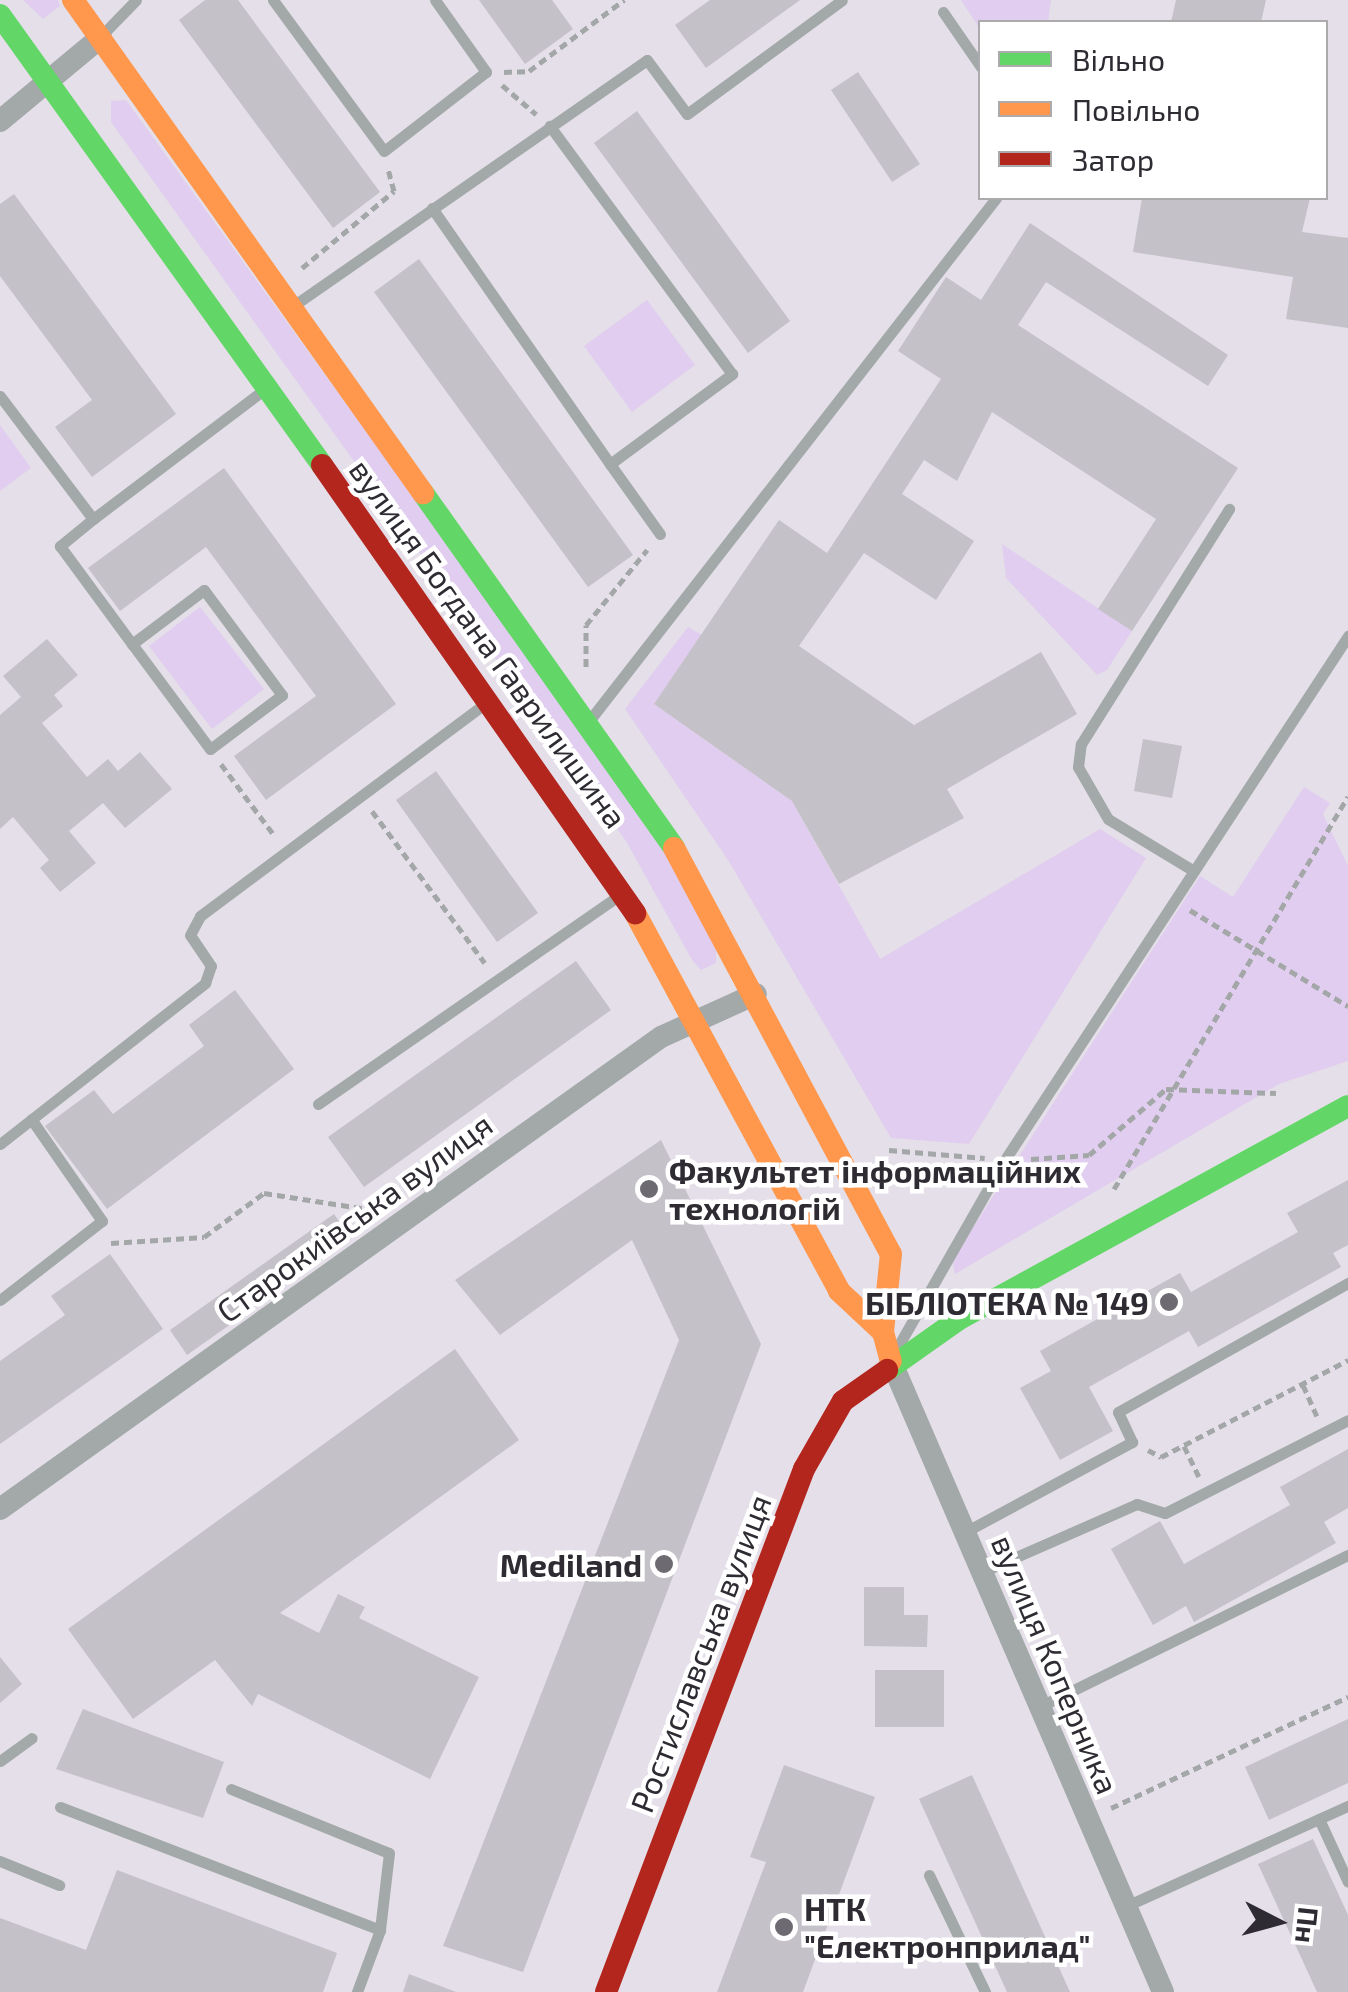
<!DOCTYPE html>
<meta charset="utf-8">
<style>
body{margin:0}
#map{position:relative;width:1348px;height:1992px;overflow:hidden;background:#e4dfe8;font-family:"Exo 2",sans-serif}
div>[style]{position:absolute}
.green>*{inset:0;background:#e1cdef}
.building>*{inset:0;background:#c5c1c8}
.path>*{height:5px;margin-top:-2.5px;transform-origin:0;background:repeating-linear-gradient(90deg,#a4a7a8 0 8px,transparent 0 13px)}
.lane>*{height:11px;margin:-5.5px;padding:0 5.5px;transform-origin:5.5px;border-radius:5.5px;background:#a3a9a8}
.street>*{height:22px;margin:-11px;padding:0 11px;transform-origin:11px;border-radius:11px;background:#a3a9a8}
.fast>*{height:22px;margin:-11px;padding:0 11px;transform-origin:11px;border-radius:11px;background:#63d668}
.slow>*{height:22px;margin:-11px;padding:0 11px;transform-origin:11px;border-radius:11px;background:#ff974d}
.jam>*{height:22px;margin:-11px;padding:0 11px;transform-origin:11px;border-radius:11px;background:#b3261e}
.dots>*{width:28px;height:28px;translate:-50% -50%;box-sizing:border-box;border:5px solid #fff;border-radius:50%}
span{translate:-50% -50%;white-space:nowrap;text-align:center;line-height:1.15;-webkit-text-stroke:9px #fff;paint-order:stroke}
.street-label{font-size:32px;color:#2f2b32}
.poi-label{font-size:32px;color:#2f2b32;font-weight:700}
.left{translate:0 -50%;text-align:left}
.right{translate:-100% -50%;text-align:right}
.legend{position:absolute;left:978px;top:20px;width:350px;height:180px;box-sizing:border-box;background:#fff;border:2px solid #acaaad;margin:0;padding:12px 18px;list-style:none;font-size:30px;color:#2f2b32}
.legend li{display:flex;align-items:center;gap:20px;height:50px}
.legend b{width:50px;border:2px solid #acaaad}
.north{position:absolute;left:1228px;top:1872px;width:100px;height:100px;-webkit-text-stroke:8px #fff;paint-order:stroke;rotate:96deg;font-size:28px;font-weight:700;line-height:40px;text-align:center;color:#2f2b32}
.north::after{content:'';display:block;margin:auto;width:35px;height:45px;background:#2f2b32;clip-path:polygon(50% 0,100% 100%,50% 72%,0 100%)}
</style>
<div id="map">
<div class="green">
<div style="clip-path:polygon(23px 0,58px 0,60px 6px,43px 19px)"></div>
<div style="clip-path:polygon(961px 0,1051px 0,1048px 22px,980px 29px)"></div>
<div style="clip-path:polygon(126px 100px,643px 814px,716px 938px,716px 963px,701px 970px,692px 960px,626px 841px,111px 122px,111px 101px)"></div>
<div style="clip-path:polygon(647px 300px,695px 365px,632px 412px,584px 346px)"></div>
<div style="clip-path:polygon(0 425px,31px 468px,0 491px)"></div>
<div style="clip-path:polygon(1002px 544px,1132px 631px,1107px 670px,1097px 675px,1006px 578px)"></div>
<div style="clip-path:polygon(200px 607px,264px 689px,212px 729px,149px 646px)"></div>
<div style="clip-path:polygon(688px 627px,702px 635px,654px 704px,792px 801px,880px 959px,1100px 829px,1146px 858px,969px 1144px,891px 1138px,728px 860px,625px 709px)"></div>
<div style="clip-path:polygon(1304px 787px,1330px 803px,1323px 814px,1348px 866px,1348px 1061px,1279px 1084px,955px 1274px,952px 1260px,1200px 876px,1233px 897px)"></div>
</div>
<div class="building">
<div style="clip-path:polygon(205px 0,238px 0,380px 192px,333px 228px,179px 20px)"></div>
<div style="clip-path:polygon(479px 0,552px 0,573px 29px,525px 64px)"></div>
<div style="clip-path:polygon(710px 0,800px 0,706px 68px,675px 25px)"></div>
<div style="clip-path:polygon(1176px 0,1266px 0,1261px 22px,1171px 22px)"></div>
<div style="clip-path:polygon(858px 72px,920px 164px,892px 182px,831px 90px)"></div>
<div style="clip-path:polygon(637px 111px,790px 321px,748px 353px,594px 143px)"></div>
<div style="clip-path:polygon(14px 194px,176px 414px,92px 477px,55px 427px,92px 400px,0 276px,0 204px)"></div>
<div style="clip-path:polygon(1142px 198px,1310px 198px,1302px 232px,1348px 238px,1348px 328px,1286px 319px,1293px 277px,1133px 252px)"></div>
<div style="clip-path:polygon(1030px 223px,1228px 355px,1208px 386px,1046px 282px,1018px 325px,1238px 468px,1132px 631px,1098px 609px,1156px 519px,992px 412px,957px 481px,924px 460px,902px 494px,974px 541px,936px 600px,864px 553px,799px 646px,914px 725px,1041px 652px,1077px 714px,947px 789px,964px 818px,839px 884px,792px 801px,654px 704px,779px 520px,827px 553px,941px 379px,898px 351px,946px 277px,981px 300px)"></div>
<div style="clip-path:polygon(419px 259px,633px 555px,588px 587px,374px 292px)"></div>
<div style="clip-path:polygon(224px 468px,396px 704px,266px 800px,234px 756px,316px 696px,206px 547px,120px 611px,88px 568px)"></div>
<div style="clip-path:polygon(47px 639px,78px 675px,54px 695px,63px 706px,42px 723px,87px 777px,108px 759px,118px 771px,140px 752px,172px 789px,125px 828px,103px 803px,69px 831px,96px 863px,60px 892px,40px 868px,49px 860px,13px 817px,0 829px,0 715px,21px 697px,3px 676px)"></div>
<div style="clip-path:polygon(1143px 739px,1182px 746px,1172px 798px,1134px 791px)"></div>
<div style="clip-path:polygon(436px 771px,538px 913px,497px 942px,396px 800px)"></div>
<div style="clip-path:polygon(576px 961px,611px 1010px,364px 1187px,328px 1137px)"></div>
<div style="clip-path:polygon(235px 990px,294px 1069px,107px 1209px,45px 1126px,94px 1090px,113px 1114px,204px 1046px,189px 1025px)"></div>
<div style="clip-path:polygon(661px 1140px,761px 1344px,523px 1972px,443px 1946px,679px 1340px,632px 1240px,500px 1335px,455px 1280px)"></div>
<div style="clip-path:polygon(1348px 1180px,1348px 1245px,1333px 1253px,1341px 1267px,1198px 1347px,1189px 1331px,1089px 1387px,1113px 1431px,1060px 1460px,1020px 1388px,1051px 1371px,1040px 1351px,1180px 1273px,1191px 1292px,1298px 1232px,1287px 1213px)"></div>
<div style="clip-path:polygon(334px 1214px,351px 1239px,187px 1355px,170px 1330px)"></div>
<div style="clip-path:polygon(110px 1254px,163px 1329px,0 1444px,0 1361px,65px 1315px,51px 1296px)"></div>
<div style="clip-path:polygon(455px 1349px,519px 1440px,280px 1613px,319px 1633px,338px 1594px,365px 1607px,359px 1618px,479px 1677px,430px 1779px,258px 1694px,252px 1706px,215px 1660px,133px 1719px,68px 1629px)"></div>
<div style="clip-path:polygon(1348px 1449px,1348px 1508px,1324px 1522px,1336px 1543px,1194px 1622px,1186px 1606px,1153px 1625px,1111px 1549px,1160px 1521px,1184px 1564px,1290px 1505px,1280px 1487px)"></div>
<div style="clip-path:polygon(864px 1587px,904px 1587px,904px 1615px,928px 1615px,927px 1647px,864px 1646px)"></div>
<div style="clip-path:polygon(0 1657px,22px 1684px,0 1703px)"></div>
<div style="clip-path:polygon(875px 1670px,944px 1670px,944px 1727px,875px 1727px)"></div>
<div style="clip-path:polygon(83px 1709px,224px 1762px,203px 1818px,56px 1769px)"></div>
<div style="clip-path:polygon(1348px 1719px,1348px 1783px,1269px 1820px,1245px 1767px)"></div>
<div style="clip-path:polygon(784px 1765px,875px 1797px,803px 1992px,717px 1992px,766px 1862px,750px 1857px)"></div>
<div style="clip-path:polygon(972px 1775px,1070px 1992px,1007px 1992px,919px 1799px)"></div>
<div style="clip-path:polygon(1313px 1839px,1348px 1915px,1348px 1992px,1317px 1992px,1258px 1864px)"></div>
<div style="clip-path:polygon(117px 1870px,337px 1953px,323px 1992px,0 1992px,0 1918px,86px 1950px)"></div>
<div style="clip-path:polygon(409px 1974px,456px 1992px,403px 1992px)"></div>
</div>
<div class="path">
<div style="left:504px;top:72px;width:25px;rotate:-2deg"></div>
<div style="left:529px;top:71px;width:119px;rotate:-36.8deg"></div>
<div style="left:502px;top:85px;width:45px;rotate:40.5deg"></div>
<div style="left:302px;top:268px;width:120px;rotate:-39.9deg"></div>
<div style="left:394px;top:191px;width:24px;rotate:-105deg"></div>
<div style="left:586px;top:667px;width:42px;rotate:-90deg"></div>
<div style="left:586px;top:625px;width:97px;rotate:-50.9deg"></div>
<div style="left:221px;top:764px;width:89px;rotate:53.3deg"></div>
<div style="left:372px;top:811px;width:189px;rotate:53.4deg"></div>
<div style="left:1190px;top:910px;width:185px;rotate:31.3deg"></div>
<div style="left:889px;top:1150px;width:96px;rotate:4.8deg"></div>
<div style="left:1031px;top:1159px;width:58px;rotate:-3.9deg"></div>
<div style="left:1089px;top:1155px;width:101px;rotate:-40.6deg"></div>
<div style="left:1166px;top:1089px;width:110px;rotate:2.1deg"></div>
<div style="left:1114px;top:1189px;width:457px;rotate:-59.2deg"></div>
<div style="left:111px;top:1243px;width:93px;rotate:-3.7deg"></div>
<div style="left:204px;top:1237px;width:74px;rotate:-36.3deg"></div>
<div style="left:264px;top:1193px;width:111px;rotate:8.8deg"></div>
<div style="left:1303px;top:1385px;width:34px;rotate:66deg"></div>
<div style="left:1184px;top:1446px;width:34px;rotate:64deg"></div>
<div style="left:1148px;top:1450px;width:15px;rotate:28deg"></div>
<div style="left:1161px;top:1457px;width:211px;rotate:-27.4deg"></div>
<div style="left:1111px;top:1808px;width:262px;rotate:-25.1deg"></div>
</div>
<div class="lane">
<div style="left:273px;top:0;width:187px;rotate:53.7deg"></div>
<div style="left:384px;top:151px;width:129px;rotate:-37.8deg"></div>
<div style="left:486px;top:72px;width:88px;rotate:-125.3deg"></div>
<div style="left:943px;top:12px;width:67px;rotate:55.4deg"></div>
<div style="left:101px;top:36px;width:50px;rotate:-45.8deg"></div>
<div style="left:432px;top:208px;width:312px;rotate:55.2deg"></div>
<div style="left:610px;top:464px;width:152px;rotate:-36.4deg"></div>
<div style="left:732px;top:374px;width:308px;rotate:-126.3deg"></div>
<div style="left:293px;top:306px;width:431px;rotate:-34.8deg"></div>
<div style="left:647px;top:60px;width:67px;rotate:53.5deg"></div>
<div style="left:687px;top:114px;width:192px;rotate:-36.3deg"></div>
<div style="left:0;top:396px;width:154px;rotate:52.9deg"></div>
<div style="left:93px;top:519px;width:217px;rotate:-37.1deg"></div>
<div style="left:610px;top:464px;width:86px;rotate:54.5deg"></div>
<div style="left:93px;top:519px;width:43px;rotate:140.7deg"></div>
<div style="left:60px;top:546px;width:122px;rotate:53.7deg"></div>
<div style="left:132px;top:644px;width:90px;rotate:-36.9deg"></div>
<div style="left:204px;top:590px;width:131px;rotate:53.4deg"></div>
<div style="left:282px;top:695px;width:90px;rotate:143.1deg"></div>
<div style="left:210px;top:749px;width:131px;rotate:-126.6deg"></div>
<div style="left:589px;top:721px;width:663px;rotate:-52.11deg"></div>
<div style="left:1194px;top:871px;width:100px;rotate:-148.8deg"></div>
<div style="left:1108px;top:819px;width:60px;rotate:-120deg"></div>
<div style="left:1078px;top:767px;width:23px;rotate:-83deg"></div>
<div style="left:1081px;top:744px;width:278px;rotate:-57.8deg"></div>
<div style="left:318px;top:1104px;width:367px;rotate:-34.7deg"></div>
<div style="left:0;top:1144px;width:261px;rotate:-38.1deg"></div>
<div style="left:205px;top:983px;width:18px;rotate:-71deg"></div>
<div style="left:211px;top:966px;width:37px;rotate:-124deg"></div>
<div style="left:190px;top:935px;width:21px;rotate:-62deg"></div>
<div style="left:200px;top:916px;width:357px;rotate:-36.7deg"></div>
<div style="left:0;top:1300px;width:129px;rotate:-37.8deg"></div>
<div style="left:102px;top:1221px;width:124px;rotate:-124.8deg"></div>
<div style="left:896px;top:1350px;width:218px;rotate:-60.3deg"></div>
<div style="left:1004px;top:1161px;width:628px;rotate:-56.77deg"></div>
<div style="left:965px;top:1532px;width:190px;rotate:-28.3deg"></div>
<div style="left:1132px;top:1442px;width:33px;rotate:-115deg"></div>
<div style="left:1118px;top:1412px;width:264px;rotate:-29.3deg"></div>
<div style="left:982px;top:1572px;width:169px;rotate:-23.7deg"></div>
<div style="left:1137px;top:1504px;width:29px;rotate:18deg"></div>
<div style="left:1165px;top:1513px;width:205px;rotate:-26.9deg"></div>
<div style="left:1041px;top:1706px;width:342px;rotate:-26.2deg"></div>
<div style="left:0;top:1761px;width:39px;rotate:-36deg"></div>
<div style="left:231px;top:1789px;width:170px;rotate:22.1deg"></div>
<div style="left:389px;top:1853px;width:78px;rotate:96.7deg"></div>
<div style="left:380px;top:1930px;width:66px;rotate:110.4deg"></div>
<div style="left:60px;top:1807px;width:343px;rotate:21deg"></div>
<div style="left:1319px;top:1819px;width:69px;rotate:65.3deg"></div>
<div style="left:0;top:1861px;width:64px;rotate:22.1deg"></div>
<div style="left:929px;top:1875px;width:130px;rotate:64.4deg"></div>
<div style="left:1124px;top:1907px;width:246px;rotate:-24.3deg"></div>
</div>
<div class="street">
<div style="left:0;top:121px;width:131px;rotate:-39.7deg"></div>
<div style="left:891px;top:1361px;width:687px;rotate:66.68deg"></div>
<div style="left:0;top:1509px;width:812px;rotate:-35.53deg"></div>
<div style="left:661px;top:1037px;width:104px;rotate:-24.4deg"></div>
</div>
<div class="fast">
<div style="left:0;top:15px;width:553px;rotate:54.41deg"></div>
<div style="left:423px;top:493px;width:435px;rotate:54.7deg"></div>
<div style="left:887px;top:1370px;width:88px;rotate:-35.3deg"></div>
<div style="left:959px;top:1319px;width:443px;rotate:-28.7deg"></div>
</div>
<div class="slow">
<div style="left:73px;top:0;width:605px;rotate:54.63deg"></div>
<div style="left:674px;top:848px;width:460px;rotate:61.9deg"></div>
<div style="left:891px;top:1254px;width:78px;rotate:95.9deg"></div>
<div style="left:883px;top:1332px;width:30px;rotate:75deg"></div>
<div style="left:635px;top:913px;width:430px;rotate:61.6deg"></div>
<div style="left:839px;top:1291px;width:60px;rotate:43deg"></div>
</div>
<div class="jam">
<div style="left:322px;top:465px;width:547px;rotate:55.06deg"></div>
<div style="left:606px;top:1992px;width:559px;rotate:-69.26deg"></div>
<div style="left:804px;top:1469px;width:78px;rotate:-60.2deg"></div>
<div style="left:843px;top:1401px;width:54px;rotate:-35.2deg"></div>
</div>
<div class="dots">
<div style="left:649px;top:1189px;background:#6e6a72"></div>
<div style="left:1169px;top:1302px;background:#6e6a72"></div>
<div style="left:664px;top:1564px;background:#6e6a72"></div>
<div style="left:784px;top:1927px;background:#6e6a72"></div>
</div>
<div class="street-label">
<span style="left:489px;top:643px;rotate:54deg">вулиця Богдана Гаврилишина</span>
<span style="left:354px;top:1217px;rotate:-36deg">Старокиївська вулиця</span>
<span style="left:700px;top:1653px;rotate:-69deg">Ростиславська вулиця</span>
<span style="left:1056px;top:1664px;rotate:67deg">вулиця Коперника</span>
</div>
<div class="poi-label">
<span class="left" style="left:669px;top:1189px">Факультет інформаційних<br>технологій</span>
<span class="right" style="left:1149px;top:1302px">БІБЛІОТЕКА № 149</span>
<span class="right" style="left:642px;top:1564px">Mediland</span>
<span class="left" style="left:804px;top:1927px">НТК<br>"Електронприлад"</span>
</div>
<ul class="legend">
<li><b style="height:12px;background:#63d668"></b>Вільно</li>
<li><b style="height:12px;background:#ff974d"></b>Повільно</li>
<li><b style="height:12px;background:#b3261e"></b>Затор</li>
</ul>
<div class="north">Пн</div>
</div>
